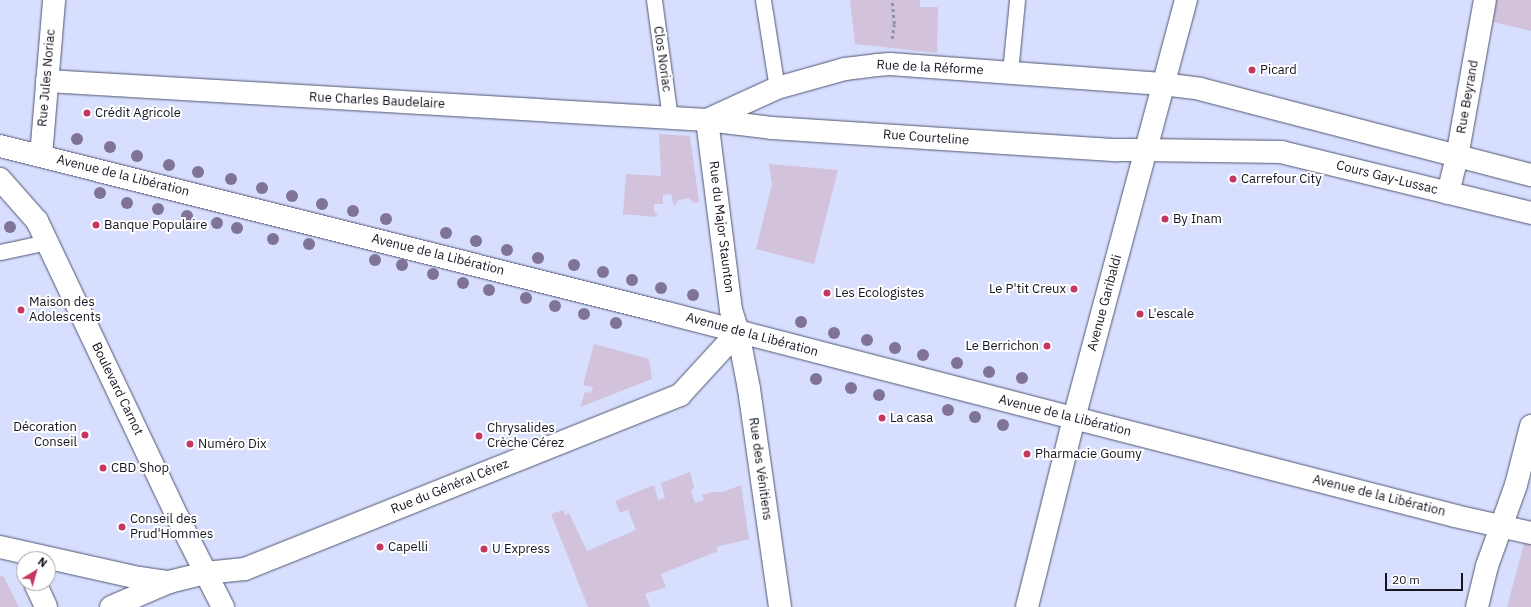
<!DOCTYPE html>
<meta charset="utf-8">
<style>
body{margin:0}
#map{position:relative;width:1531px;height:607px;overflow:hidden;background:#d7defe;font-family:"IBM Plex Sans",sans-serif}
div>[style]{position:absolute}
.green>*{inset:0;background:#d2c2dc}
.path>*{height:2.5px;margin-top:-1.25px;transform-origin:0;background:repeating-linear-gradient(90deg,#8c90a8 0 3px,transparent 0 6px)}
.roads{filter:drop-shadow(0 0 1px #515671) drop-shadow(0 0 1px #515671)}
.lane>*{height:15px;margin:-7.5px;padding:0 7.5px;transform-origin:7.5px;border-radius:7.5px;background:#fff}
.street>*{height:22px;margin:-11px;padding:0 11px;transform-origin:11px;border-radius:11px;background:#fff}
.secondary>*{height:22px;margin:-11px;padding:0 11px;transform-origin:11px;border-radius:11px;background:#fff}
.trees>*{width:12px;height:12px;margin:-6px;border-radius:50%;background:#7f7498}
.dots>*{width:11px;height:11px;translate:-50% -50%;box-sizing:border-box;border:2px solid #fff;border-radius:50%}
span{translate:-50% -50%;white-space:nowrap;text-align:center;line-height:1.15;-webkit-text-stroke:4px #fff;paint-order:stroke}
.street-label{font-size:13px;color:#141520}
.poi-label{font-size:13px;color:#141520}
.left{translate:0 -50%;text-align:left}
.right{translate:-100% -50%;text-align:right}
.north{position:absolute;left:16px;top:551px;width:40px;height:40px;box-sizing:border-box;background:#fff;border:1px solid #a1a1a6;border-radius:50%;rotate:37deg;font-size:11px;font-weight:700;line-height:16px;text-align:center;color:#141520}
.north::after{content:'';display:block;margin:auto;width:14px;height:18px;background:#c53760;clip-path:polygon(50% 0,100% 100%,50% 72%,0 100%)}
.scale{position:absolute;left:1385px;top:573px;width:78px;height:18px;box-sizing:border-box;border:2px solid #141520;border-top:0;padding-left:5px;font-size:12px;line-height:14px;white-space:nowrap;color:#141520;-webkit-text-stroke:3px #fff;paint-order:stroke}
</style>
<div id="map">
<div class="green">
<div style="clip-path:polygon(850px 0,920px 0,920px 7px,938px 7px,937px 53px,855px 44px)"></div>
<div style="clip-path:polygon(1493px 0,1531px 0,1531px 31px,1489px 21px)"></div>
<div style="clip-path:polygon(659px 134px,690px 136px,699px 202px,694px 203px,689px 198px,678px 200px,674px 206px,671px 194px,663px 195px,663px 204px,654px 204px,654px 212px,657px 214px,657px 217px,623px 214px,626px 174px,661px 176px)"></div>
<div style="clip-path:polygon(769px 164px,838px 170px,814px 264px,756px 249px,772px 184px)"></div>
<div style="clip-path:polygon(594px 344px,649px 359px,652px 379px,580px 407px,585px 392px,591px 393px,593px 387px,583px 385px)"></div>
<div style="clip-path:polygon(690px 472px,694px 487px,691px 491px,695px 503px,704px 500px,702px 495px,712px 492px,723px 492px,741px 485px,749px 539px,716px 547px,718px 551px,661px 574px,666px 587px,645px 594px,650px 607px,588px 607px,551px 514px,563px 510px,565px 515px,569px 513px,587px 551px,636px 530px,628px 510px,620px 513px,615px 501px,654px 485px,658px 500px,665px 498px,661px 483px)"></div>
<div style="clip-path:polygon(1531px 518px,1531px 607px,1507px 607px)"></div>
<div style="clip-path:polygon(0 576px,4px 577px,19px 607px,0 607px)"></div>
</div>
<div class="path">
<div style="left:892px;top:39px;width:15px;rotate:-82deg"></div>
<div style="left:894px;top:24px;width:24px;rotate:-95deg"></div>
</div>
<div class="roads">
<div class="lane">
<div style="left:654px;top:0;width:119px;rotate:82.3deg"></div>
<div style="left:763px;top:0;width:89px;rotate:81deg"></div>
<div style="left:1010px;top:72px;width:72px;rotate:-84.4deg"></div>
<div style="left:0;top:252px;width:48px;rotate:-12deg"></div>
</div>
<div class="street">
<div style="left:47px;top:81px;width:661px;rotate:3.38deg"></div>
<div style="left:707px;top:120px;width:65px;rotate:7deg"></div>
<div style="left:772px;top:128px;width:345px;rotate:3.7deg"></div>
<div style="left:1116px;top:150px;width:29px"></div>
<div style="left:707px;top:120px;width:192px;rotate:82.8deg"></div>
<div style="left:731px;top:310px;width:23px;rotate:72deg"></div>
<div style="left:738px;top:332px;width:58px;rotate:79.1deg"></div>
<div style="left:749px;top:389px;width:220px;rotate:81.9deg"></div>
<div style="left:707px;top:120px;width:77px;rotate:-24.6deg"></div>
<div style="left:777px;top:88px;width:71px;rotate:-15.6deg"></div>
<div style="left:845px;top:69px;width:32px;rotate:-7deg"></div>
<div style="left:877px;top:65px;width:13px;rotate:-4deg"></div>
<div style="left:890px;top:64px;width:273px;rotate:4.2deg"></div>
<div style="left:41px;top:156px;width:157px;rotate:-85.2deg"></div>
<div style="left:0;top:179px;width:56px;rotate:48.6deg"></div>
<div style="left:37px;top:221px;width:329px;rotate:64.6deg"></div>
<div style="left:178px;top:518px;width:100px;rotate:63.2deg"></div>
<div style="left:1448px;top:193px;width:37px;rotate:-76deg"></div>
<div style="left:1457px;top:157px;width:159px;rotate:-79.9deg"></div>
<div style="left:1074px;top:418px;width:393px;rotate:14.4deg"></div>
<div style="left:1455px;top:516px;width:78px;rotate:12.6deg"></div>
<div style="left:0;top:547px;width:142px;rotate:12.6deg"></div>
<div style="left:139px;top:578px;width:30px;rotate:8deg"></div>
<div style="left:35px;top:583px;width:26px;rotate:65deg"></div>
<div style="left:111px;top:607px;width:63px;rotate:-23.3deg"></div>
<div style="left:169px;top:582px;width:37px;rotate:-14deg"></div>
<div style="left:205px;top:573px;width:40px;rotate:-5.7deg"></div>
<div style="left:245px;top:569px;width:469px;rotate:-21.8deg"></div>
<div style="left:680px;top:395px;width:86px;rotate:-47.4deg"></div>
<div style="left:1477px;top:607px;width:42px;rotate:-76.3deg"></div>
<div style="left:1487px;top:566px;width:86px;rotate:-70.3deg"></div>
<div style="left:1516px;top:485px;width:61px;rotate:-75.7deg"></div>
</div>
<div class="secondary">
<div style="left:1162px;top:84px;width:38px;rotate:7deg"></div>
<div style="left:1200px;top:89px;width:342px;rotate:14.6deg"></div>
<div style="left:0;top:146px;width:688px;rotate:14.06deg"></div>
<div style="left:667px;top:313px;width:420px;rotate:14.5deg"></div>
<div style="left:1145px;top:150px;width:136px;rotate:0.8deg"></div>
<div style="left:1281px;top:152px;width:257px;rotate:13.7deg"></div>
<div style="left:1027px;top:607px;width:195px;rotate:-76deg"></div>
<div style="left:1074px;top:418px;width:433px;rotate:-75deg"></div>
</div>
</div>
<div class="trees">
<div style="left:77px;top:139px"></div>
<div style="left:110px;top:147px"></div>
<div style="left:137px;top:156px"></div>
<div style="left:169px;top:165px"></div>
<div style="left:198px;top:172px"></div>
<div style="left:231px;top:179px"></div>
<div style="left:262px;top:188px"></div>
<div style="left:100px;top:193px"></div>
<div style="left:292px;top:196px"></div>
<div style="left:127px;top:203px"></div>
<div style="left:322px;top:204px"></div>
<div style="left:158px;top:209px"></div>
<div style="left:353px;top:211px"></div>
<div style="left:187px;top:216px"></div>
<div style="left:386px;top:219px"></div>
<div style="left:217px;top:223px"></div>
<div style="left:10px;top:227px"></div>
<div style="left:237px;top:228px"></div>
<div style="left:446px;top:233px"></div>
<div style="left:273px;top:239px"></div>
<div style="left:476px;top:241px"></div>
<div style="left:309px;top:244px"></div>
<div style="left:507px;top:250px"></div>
<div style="left:538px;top:258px"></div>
<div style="left:375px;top:260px"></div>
<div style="left:402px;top:265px"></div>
<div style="left:574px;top:265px"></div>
<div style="left:603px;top:272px"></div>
<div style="left:433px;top:274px"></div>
<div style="left:632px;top:280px"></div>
<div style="left:463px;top:283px"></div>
<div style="left:661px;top:288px"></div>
<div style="left:489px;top:290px"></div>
<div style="left:693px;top:295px"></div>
<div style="left:526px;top:298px"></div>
<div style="left:555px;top:306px"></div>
<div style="left:584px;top:314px"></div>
<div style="left:801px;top:322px"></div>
<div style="left:616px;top:323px"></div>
<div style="left:834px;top:333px"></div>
<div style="left:867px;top:340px"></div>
<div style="left:895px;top:348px"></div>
<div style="left:923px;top:355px"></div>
<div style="left:957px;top:363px"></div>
<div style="left:989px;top:372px"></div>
<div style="left:1022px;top:378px"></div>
<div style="left:816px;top:379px"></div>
<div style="left:851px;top:388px"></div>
<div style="left:879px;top:395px"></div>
<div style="left:948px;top:410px"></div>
<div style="left:975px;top:417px"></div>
<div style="left:1003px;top:425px"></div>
</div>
<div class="dots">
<div style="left:1252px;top:70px;background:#c53760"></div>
<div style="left:87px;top:113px;background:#c53760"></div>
<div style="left:1233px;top:179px;background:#c53760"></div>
<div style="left:1165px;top:219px;background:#c53760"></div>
<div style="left:96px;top:225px;background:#c53760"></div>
<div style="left:1074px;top:289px;background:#c53760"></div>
<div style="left:827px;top:293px;background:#c53760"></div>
<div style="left:21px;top:310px;background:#c53760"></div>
<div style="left:1140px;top:314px;background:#c53760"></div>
<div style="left:1047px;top:346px;background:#c53760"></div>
<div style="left:882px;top:418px;background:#c53760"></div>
<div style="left:85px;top:435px;background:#c53760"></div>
<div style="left:479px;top:436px;background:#c53760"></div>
<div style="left:190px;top:444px;background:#c53760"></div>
<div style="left:1027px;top:454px;background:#c53760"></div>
<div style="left:103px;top:468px;background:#c53760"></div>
<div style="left:122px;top:527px;background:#c53760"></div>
<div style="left:380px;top:547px;background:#c53760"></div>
<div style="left:484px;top:549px;background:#c53760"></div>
</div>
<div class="street-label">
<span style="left:662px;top:59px;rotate:82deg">Clos Noriac</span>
<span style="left:930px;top:68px;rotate:3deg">Rue de la Réforme</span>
<span style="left:47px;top:78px;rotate:-85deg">Rue Jules Noriac</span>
<span style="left:1468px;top:97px;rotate:-80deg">Rue Beyrand</span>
<span style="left:377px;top:101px;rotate:3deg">Rue Charles Baudelaire</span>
<span style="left:926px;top:138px;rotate:4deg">Rue Courteline</span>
<span style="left:123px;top:176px;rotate:14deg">Avenue de la Libération</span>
<span style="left:1387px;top:178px;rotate:14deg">Cours Gay-Lussac</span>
<span style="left:721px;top:227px;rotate:83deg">Rue du Major Staunton</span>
<span style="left:438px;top:255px;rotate:14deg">Avenue de la Libération</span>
<span style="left:1105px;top:303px;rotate:-75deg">Avenue Garibaldi</span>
<span style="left:752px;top:335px;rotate:15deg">Avenue de la Libération</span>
<span style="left:117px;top:389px;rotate:64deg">Boulevard Carnot</span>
<span style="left:1065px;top:416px;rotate:14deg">Avenue de la Libération</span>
<span style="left:760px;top:469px;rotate:82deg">Rue des Vénitiens</span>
<span style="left:450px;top:487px;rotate:-22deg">Rue du Général Cérez</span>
<span style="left:1379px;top:496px;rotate:14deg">Avenue de la Libération</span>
</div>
<div class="poi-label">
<span class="left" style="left:1260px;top:70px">Picard</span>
<span class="left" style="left:95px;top:113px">Crédit Agricole</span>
<span class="left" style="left:1241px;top:179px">Carrefour City</span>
<span class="left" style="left:1173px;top:219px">By Inam</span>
<span class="left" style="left:104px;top:225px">Banque Populaire</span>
<span class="right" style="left:1066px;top:289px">Le P'tit Creux</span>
<span class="left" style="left:835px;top:293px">Les Ecologistes</span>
<span class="left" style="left:29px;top:310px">Maison des<br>Adolescents</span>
<span class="left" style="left:1148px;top:314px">L'escale</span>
<span class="right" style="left:1039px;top:346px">Le Berrichon</span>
<span class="left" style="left:890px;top:418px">La casa</span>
<span class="right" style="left:77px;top:435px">Décoration<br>Conseil</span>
<span class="left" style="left:487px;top:436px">Chrysalides<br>Crèche Cérez</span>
<span class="left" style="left:198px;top:444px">Numéro Dix</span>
<span class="left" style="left:1035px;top:454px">Pharmacie Goumy</span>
<span class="left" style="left:111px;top:468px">CBD Shop</span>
<span class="left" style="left:130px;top:527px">Conseil des<br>Prud'Hommes</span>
<span class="left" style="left:388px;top:547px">Capelli</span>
<span class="left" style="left:492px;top:549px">U Express</span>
</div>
<div class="north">N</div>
<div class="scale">20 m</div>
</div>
